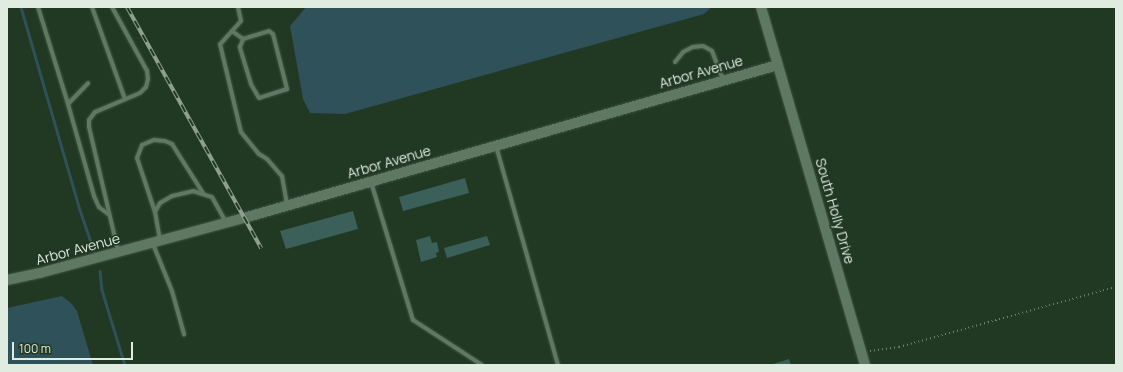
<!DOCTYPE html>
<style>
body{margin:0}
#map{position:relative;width:1123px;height:372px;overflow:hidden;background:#213823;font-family:Manrope,sans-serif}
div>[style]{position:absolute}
.water>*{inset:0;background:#2e515a}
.stream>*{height:2.5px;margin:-1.25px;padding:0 1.25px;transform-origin:1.25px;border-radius:1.25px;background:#2e515a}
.building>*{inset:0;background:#3b6059}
.path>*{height:1.5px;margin-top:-0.75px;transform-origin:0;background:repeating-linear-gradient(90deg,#718472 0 1px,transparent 0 4px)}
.roads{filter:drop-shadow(0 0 1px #415443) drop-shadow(0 0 1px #415443)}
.service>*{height:4px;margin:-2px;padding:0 2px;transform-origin:2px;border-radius:2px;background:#5f7861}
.tertiary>*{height:10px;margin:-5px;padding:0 5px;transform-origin:5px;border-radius:5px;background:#5f7861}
.rail>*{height:4px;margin-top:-2px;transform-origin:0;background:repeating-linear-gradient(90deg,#213823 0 8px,#8e9f8e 0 16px);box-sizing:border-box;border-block:1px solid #8e9f8e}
span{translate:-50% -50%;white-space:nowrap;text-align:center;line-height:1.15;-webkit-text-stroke:3px #213823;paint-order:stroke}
.street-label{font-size:14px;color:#dfecdf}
.frame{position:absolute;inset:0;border:8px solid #dfecdf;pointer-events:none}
.scale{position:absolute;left:12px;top:342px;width:121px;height:18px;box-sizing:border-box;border:2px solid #dfecdf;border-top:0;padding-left:5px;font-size:12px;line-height:14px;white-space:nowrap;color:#dfecdf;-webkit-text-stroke:3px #213823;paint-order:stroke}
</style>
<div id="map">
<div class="water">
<div style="clip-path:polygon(306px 7px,712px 7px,704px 14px,345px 114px,310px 113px,303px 99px,290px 26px)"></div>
<div style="clip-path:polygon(62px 296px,72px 304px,77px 311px,93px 365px,7px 365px,7px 308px)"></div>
</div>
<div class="stream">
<div style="left:21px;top:7px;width:211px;rotate:73.8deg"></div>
<div style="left:80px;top:210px;width:43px;rotate:71.1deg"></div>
<div style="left:100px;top:271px;width:19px;rotate:84deg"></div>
<div style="left:102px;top:290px;width:78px;rotate:73deg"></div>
</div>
<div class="building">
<div style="clip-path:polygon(465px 178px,469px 193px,403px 211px,399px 197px)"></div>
<div style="clip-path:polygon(353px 211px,358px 229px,286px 249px,280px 231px)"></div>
<div style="clip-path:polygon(430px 236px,432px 243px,437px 242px,439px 252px,436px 253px,437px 257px,421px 262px,416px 240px)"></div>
<div style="clip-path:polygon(487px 236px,490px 245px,447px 258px,444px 248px)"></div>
<div style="clip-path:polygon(789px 359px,791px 365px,770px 365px)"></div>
</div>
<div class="path">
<div style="left:870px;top:351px;width:29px;rotate:-8deg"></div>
<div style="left:899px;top:347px;width:225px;rotate:-15.5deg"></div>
</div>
<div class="roads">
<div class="service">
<div style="left:38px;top:7px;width:102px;rotate:72.8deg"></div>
<div style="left:68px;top:104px;width:29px;rotate:-46deg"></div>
<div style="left:92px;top:7px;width:98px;rotate:70.3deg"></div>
<div style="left:112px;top:7px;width:73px;rotate:61.3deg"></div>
<div style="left:147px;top:71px;width:8px;rotate:83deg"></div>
<div style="left:148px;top:79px;width:8px;rotate:104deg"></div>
<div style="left:146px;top:87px;width:8px;rotate:135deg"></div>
<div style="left:140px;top:93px;width:49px;rotate:157.1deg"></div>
<div style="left:95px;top:112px;width:10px;rotate:127deg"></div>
<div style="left:89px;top:120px;width:7px;rotate:90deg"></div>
<div style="left:89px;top:127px;width:127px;rotate:76.8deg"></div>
<div style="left:238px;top:7px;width:14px;rotate:78deg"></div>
<div style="left:241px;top:21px;width:31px;rotate:132deg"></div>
<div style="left:220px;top:44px;width:90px;rotate:76.6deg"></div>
<div style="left:241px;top:132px;width:28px;rotate:51deg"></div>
<div style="left:259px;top:154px;width:9px;rotate:32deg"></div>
<div style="left:267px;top:159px;width:23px;rotate:49deg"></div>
<div style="left:282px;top:176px;width:29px;rotate:80deg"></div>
<div style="left:232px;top:31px;width:14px;rotate:36deg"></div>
<div style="left:269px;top:31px;width:5px;rotate:37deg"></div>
<div style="left:273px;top:34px;width:57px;rotate:75.7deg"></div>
<div style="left:287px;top:89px;width:29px;rotate:162deg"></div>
<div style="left:259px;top:98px;width:16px;rotate:-120deg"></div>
<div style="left:251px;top:84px;width:39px;rotate:-107deg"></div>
<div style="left:240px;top:47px;width:9px;rotate:-69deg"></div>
<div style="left:243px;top:39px;width:27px;rotate:-17deg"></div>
<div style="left:675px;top:62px;width:13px;rotate:-51deg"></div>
<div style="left:683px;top:52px;width:11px;rotate:-27deg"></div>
<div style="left:693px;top:47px;width:10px;rotate:-6deg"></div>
<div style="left:703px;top:46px;width:10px;rotate:29deg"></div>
<div style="left:712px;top:51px;width:31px;rotate:69deg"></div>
<div style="left:68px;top:104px;width:96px;rotate:74.2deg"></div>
<div style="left:94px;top:196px;width:12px;rotate:66deg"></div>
<div style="left:99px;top:207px;width:11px;rotate:38deg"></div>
<div style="left:496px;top:146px;width:228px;rotate:74.2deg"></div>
<div style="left:371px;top:182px;width:144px;rotate:73.1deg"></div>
<div style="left:413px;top:320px;width:82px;rotate:33.1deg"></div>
<div style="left:155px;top:212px;width:57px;rotate:-108.4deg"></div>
<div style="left:137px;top:158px;width:14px;rotate:-69deg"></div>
<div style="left:142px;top:145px;width:13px;rotate:-23deg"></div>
<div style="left:154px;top:140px;width:11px;rotate:5deg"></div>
<div style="left:165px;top:141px;width:8px;rotate:23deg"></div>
<div style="left:172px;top:144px;width:58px;rotate:57.7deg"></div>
<div style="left:160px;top:240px;width:28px;rotate:-100deg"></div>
<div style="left:155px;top:212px;width:10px;rotate:-61deg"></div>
<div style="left:160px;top:203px;width:14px;rotate:-30deg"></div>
<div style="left:172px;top:196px;width:22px;rotate:-13deg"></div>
<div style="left:193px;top:191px;width:20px;rotate:18deg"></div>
<div style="left:212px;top:197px;width:29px;rotate:61deg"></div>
<div style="left:153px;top:244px;width:51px;rotate:68deg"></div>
<div style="left:172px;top:291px;width:45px;rotate:74.4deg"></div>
</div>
<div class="tertiary">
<div style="left:761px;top:7px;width:373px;rotate:73.8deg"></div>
<div style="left:7px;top:280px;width:34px;rotate:-12deg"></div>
<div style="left:40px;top:273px;width:211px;rotate:-15.1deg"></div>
<div style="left:244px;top:218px;width:555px;rotate:-15.99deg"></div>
</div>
</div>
<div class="rail">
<div style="left:127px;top:7px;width:276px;rotate:60.9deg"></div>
</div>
<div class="street-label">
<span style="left:701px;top:72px;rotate:-16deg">Arbor Avenue</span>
<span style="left:389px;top:162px;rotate:-16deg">Arbor Avenue</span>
<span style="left:835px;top:211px;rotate:74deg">South Holly Drive</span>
<span style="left:78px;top:249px;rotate:-15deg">Arbor Avenue</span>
</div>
<div class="frame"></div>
<div class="scale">100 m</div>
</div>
